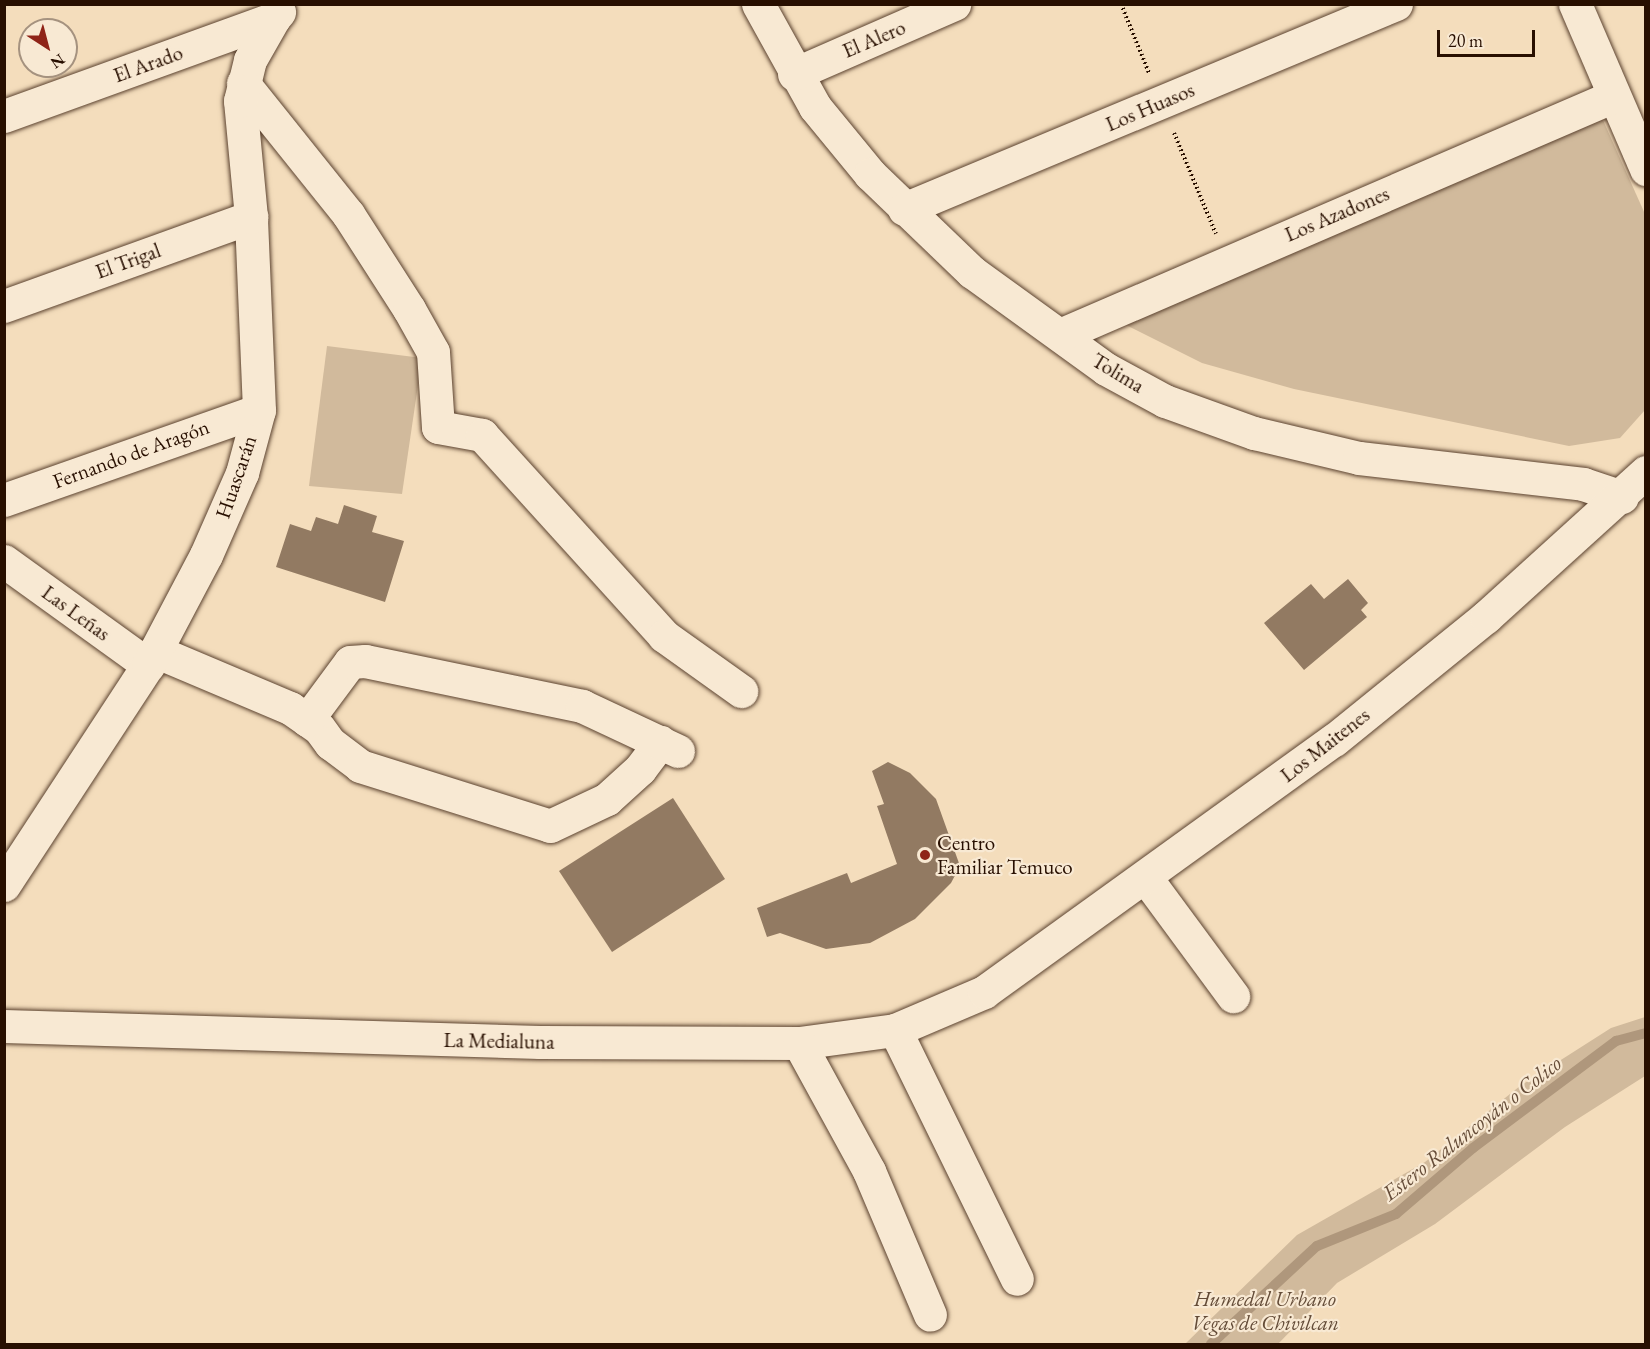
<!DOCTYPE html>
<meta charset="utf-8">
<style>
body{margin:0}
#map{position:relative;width:1650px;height:1349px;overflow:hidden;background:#f4ddbc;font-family:"EB Garamond",serif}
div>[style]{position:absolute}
.green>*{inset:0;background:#d1ba9c}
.stream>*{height:10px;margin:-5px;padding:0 5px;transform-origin:5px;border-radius:5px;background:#af977c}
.building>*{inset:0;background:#927a62}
.path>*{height:4px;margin-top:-2px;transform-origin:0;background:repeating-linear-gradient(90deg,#280f00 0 1.5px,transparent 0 4.5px)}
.roads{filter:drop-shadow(0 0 2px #5b422f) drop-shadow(0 0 2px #5b422f)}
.minor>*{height:33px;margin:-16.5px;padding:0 16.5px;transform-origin:16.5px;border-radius:16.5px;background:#f8e9d3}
.dots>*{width:16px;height:16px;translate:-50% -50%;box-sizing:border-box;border:3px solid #f8e9d3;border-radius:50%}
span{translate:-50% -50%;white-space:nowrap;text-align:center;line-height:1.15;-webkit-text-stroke:4.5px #f8e9d3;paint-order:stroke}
.street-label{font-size:21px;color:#280f00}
.poi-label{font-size:21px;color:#280f00}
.left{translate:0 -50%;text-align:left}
.park-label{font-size:21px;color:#634b37;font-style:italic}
.water-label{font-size:22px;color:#654c38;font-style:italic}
.frame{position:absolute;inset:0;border:6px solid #280f00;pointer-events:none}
.north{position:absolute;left:18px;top:18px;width:60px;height:60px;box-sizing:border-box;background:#f8e9d3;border:2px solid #a5927f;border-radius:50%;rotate:144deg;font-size:16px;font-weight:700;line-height:24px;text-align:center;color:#280f00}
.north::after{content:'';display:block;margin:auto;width:21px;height:27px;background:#8f2418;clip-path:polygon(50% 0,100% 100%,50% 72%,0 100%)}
.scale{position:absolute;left:1437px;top:30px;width:98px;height:27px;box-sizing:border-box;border:3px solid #280f00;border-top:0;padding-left:8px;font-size:18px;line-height:21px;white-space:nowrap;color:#280f00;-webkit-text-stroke:4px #f8e9d3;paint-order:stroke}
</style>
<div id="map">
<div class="green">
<div style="clip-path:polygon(1602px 118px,1645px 214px,1645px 410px,1620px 438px,1569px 446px,1294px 389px,1202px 363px,1124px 324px)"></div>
<div style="clip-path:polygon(327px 346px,422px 358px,402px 494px,309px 486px)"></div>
<div style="clip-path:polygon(1645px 1017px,1645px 1076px,1565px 1127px,1435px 1224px,1337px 1283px,1278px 1344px,1185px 1344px,1297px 1235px,1425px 1162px,1520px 1086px,1611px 1028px)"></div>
</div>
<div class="stream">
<div style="left:1211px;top:1344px;width:144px;rotate:-42.8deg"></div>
<div style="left:1317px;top:1246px;width:85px;rotate:-22.1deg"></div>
<div style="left:1396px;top:1214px;width:101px;rotate:-40.6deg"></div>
<div style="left:1473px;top:1148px;width:179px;rotate:-36.8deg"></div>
<div style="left:1616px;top:1041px;width:31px;rotate:-15deg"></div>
</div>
<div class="building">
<div style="clip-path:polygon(344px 505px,377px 516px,372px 532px,404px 541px,385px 602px,276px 567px,290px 524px,311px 531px,316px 517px,338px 524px)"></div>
<div style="clip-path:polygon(1348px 579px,1368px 603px,1361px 610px,1367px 617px,1304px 670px,1264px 623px,1311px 584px,1324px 599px)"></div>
<div style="clip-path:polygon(888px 762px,910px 773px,936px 799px,960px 866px,951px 883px,915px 919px,870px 943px,826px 949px,780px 933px,767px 937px,757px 908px,847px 873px,851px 883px,897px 864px,877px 806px,884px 804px,872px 771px)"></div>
<div style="clip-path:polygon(673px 798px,725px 879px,612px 952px,559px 871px)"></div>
</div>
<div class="path">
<div style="left:1121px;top:4px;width:74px;rotate:67.9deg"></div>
<div style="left:1174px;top:133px;width:109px;rotate:67.4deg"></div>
</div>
<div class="roads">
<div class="minor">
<div style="left:758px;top:4px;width:118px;rotate:61deg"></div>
<div style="left:815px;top:107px;width:87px;rotate:50.6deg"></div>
<div style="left:870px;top:174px;width:141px;rotate:43.9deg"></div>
<div style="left:972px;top:272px;width:165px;rotate:35.9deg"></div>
<div style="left:1106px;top:369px;width:67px;rotate:28.5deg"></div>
<div style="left:1165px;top:401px;width:95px;rotate:19.8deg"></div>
<div style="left:1254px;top:433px;width:108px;rotate:13.4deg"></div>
<div style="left:1359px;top:458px;width:226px;rotate:6.6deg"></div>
<div style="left:1583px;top:484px;width:41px;rotate:18.4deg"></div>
<div style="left:1575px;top:4px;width:180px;rotate:66.7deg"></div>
<div style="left:794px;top:74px;width:175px;rotate:-23.6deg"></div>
<div style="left:243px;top:83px;width:168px;rotate:51.3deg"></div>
<div style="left:348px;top:214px;width:113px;rotate:57.3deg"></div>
<div style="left:409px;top:309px;width:49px;rotate:60.8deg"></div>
<div style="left:433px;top:352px;width:75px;rotate:86.2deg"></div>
<div style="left:438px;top:427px;width:45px;rotate:10.3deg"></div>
<div style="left:482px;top:435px;width:271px;rotate:47.8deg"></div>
<div style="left:664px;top:636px;width:95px;rotate:35.5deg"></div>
<div style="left:4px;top:116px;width:287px;rotate:-19.9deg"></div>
<div style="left:274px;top:18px;width:8px;rotate:-50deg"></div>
<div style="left:904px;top:209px;width:533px;rotate:-22.62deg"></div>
<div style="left:4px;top:306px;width:263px;rotate:-19.8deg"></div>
<div style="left:1060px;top:335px;width:603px;rotate:-23.34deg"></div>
<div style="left:4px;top:500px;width:270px;rotate:-19.4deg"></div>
<div style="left:4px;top:561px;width:178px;rotate:35.8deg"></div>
<div style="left:155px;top:651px;width:147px;rotate:22.9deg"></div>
<div style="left:290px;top:708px;width:35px;rotate:35deg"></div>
<div style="left:319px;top:728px;width:19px;rotate:54deg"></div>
<div style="left:330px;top:743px;width:38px;rotate:37deg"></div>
<div style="left:360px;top:766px;width:199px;rotate:17.5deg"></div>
<div style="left:550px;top:826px;width:63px;rotate:-25.3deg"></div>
<div style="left:607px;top:799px;width:45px;rotate:-42.3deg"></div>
<div style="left:640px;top:769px;width:34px;rotate:-53deg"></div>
<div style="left:307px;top:720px;width:72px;rotate:-53.4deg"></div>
<div style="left:350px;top:662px;width:15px;rotate:-4deg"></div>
<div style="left:365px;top:661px;width:222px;rotate:11.7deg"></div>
<div style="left:582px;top:706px;width:106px;rotate:25.1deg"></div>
<div style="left:1146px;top:878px;width:147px;rotate:53.6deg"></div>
<div style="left:4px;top:885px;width:263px;rotate:-56.8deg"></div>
<div style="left:148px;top:665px;width:124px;rotate:-62.2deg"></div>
<div style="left:206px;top:555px;width:90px;rotate:-66.3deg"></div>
<div style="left:242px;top:473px;width:65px;rotate:-74.9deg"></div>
<div style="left:259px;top:410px;width:193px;rotate:-92.4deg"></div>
<div style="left:251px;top:217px;width:117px;rotate:-95.4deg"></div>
<div style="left:240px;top:101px;width:42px;rotate:-76.3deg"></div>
<div style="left:250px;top:60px;width:48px;rotate:-60.3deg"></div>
<div style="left:4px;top:1026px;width:536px;rotate:1.71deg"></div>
<div style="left:540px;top:1042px;width:259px;rotate:0.2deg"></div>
<div style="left:799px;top:1043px;width:97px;rotate:-7.7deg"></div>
<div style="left:895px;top:1030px;width:97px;rotate:-23.1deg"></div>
<div style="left:984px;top:992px;width:431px;rotate:-35.8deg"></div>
<div style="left:1334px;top:740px;width:196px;rotate:-39deg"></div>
<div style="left:1486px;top:617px;width:216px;rotate:-42.2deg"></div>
<div style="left:895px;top:1030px;width:277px;rotate:63.9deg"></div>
<div style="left:799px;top:1043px;width:146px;rotate:61.3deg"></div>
<div style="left:869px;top:1171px;width:156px;rotate:67deg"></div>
</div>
</div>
<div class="dots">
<div style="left:925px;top:855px;background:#8f2418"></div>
</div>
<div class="street-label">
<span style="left:874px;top:39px;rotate:-23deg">El Alero</span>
<span style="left:148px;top:64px;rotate:-20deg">El Arado</span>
<span style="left:1150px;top:107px;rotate:-23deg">Los Huasos</span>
<span style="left:1337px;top:214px;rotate:-23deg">Los Azadones</span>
<span style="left:128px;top:261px;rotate:-20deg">El Trigal</span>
<span style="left:1118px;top:373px;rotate:31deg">Tolima</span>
<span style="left:131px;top:454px;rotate:-20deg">Fernando de Aragón</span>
<span style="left:236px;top:477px;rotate:-71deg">Huascarán</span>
<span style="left:76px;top:613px;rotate:36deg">Las Leñas</span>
<span style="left:1325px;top:745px;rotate:-38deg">Los Maitenes</span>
<span style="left:499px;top:1041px;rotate:1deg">La Medialuna</span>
</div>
<div class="poi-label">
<span class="left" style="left:937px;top:855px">Centro<br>Familiar Temuco</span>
</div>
<div class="park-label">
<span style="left:1265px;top:1311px">Humedal Urbano<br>Vegas de Chivilcan</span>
</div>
<div class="water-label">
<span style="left:1472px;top:1128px;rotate:-38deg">Estero Raluncoyán o Colico</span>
</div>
<div class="frame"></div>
<div class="north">N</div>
<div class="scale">20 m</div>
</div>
